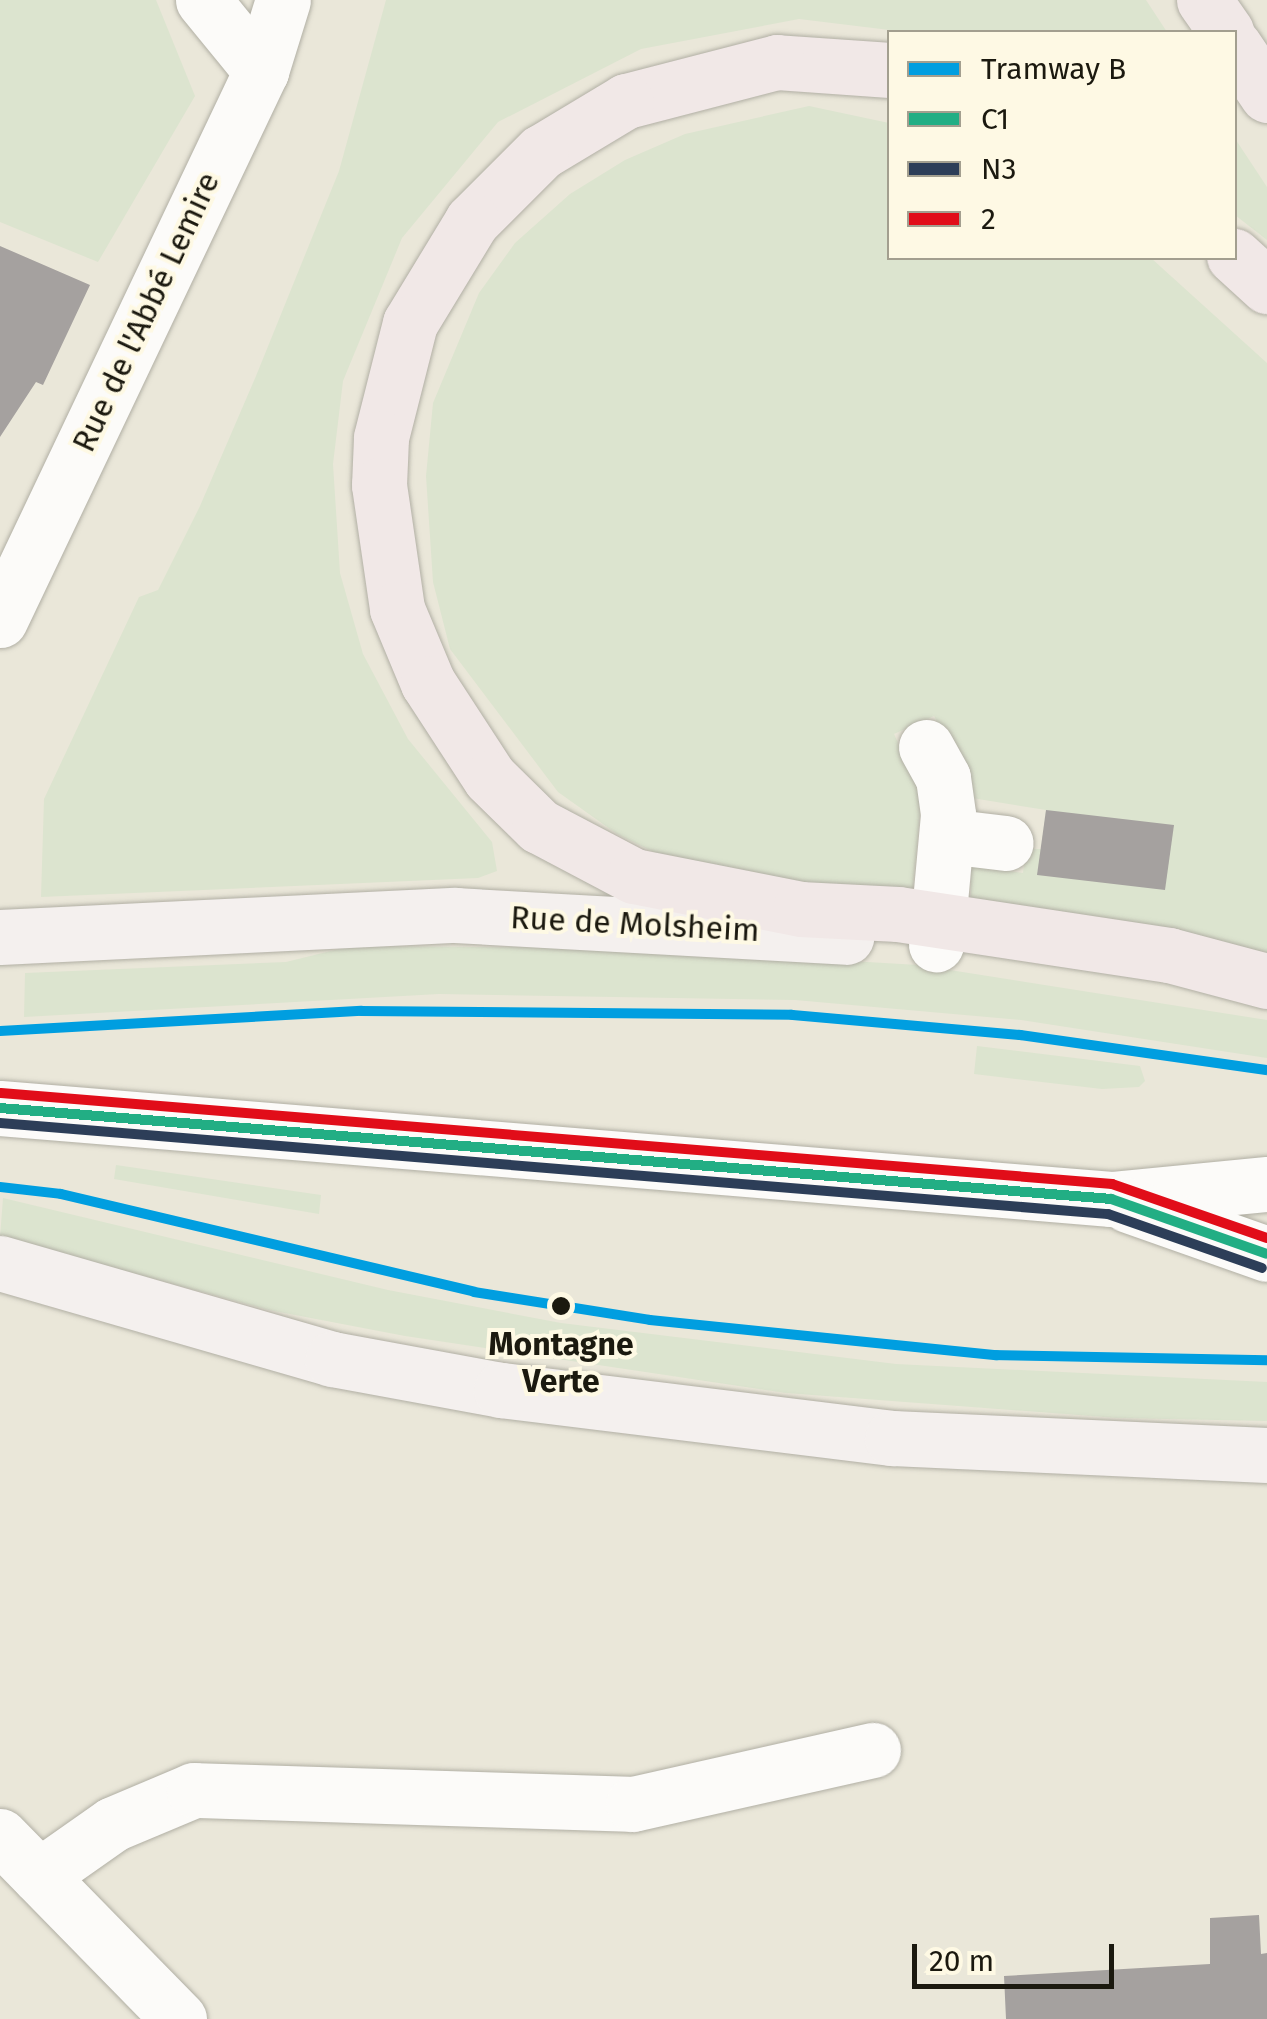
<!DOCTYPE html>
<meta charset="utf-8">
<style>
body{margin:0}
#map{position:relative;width:1267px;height:2019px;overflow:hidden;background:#eae7d9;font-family:"Fira Sans",sans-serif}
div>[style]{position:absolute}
.green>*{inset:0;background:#dce4cf}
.building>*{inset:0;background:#a5a19f}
.roads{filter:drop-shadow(0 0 2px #b1afa4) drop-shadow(0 0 2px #b1afa4)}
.minor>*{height:55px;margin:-27.5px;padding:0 27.5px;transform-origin:27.5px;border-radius:27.5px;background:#fcfbf9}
.major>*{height:55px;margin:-27.5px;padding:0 27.5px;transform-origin:27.5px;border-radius:27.5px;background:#f4f0ee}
.highway>*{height:55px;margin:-27.5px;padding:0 27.5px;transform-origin:27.5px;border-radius:27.5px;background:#f1e8e7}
.bus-1>*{height:10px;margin:-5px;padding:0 5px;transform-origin:5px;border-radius:5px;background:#22ae84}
.bus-2>*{height:10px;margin:-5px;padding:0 5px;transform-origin:5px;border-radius:5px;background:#2d3e58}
.bus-3>*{height:10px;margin:-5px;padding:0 5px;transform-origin:5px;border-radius:5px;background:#e10d19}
.tram-1>*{height:10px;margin:-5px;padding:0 5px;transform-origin:5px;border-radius:5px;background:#009ee0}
.dots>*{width:28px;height:28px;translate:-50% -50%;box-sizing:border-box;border:5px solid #fef9e4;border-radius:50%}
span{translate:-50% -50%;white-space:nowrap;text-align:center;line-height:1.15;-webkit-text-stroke:8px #fef9e4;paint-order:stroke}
.street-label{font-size:32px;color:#1b190f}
.stop-label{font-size:32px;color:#1b190f;font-weight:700}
.legend{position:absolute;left:887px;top:30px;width:350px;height:230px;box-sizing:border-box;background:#fef9e4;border:2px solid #a39f8f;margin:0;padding:12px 18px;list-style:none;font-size:30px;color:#1b190f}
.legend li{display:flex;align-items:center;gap:20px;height:50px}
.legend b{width:50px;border:2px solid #a39f8f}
.scale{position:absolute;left:912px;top:1944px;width:202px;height:45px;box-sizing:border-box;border:5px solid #1b190f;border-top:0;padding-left:12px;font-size:30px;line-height:35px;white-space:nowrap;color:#1b190f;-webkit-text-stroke:8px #fef9e4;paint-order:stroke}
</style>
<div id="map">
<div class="green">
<div style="clip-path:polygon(0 0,156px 0,195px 96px,98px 262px,0 222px)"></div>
<div style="clip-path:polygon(386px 0,1146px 0,1167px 32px,906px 32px,799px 19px,641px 49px,498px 122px,402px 238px,343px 381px,333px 464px,340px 573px,363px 654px,408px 739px,492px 842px,497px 871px,478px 878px,41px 897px,44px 799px,139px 597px,158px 590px,200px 506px,256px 376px,339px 171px)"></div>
<div style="clip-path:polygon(809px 106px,889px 123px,890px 258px,1151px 258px,1267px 363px,1267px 952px,971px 906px,971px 866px,1023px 873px,1026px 849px,1041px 849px,1046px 810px,966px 797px,964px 774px,934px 716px,894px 734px,922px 794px,912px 896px,893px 899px,672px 861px,617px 834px,558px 792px,450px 649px,433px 582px,426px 476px,433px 403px,479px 293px,515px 243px,570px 194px,625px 160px,685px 134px)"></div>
<div style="clip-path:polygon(1234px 137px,1267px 187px,1267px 240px,1235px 215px)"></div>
<div style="clip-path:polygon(351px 946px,632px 948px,918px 965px,1267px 1020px,1267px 1058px,1021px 1020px,795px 1000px,439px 994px,24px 1017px,25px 973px,286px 962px)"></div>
<div style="clip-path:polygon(977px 1046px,1140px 1066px,1145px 1081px,1139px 1087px,1102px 1089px,974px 1074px)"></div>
<div style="clip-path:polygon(116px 1165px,321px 1195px,319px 1214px,114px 1179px)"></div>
<div style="clip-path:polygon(3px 1198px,388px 1290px,561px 1323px,896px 1364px,1267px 1382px,1267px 1421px,1118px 1418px,786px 1393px,405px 1336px,269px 1310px,0 1237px)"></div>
</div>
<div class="building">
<div style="clip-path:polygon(0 246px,90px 285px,43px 385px,36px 382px,0 437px)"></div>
<div style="clip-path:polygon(1046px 810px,1174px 825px,1165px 890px,1037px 875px)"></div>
<div style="clip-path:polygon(1259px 1915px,1261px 1954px,1267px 1953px,1267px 2019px,1006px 2019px,1004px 1976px,1210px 1964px,1210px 1918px)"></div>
</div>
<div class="roads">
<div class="minor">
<div style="left:203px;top:0;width:92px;rotate:50.8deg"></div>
<div style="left:0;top:620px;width:608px;rotate:-64.57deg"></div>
<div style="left:261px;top:71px;width:74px;rotate:-72.8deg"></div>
<div style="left:926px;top:747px;width:35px;rotate:61deg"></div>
<div style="left:943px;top:778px;width:37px;rotate:82deg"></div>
<div style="left:948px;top:815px;width:130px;rotate:95.3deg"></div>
<div style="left:947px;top:836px;width:59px;rotate:6.8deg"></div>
<div style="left:0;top:1108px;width:1115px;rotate:4.68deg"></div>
<div style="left:1111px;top:1199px;width:157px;rotate:-5.5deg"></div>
<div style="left:1128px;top:1205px;width:147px;rotate:19.4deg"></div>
<div style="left:0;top:1836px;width:256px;rotate:45.6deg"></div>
<div style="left:39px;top:1876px;width:90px;rotate:-35.1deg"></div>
<div style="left:113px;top:1824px;width:88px;rotate:-22.8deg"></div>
<div style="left:194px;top:1790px;width:439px;rotate:1.8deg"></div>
<div style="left:633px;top:1804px;width:246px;rotate:-12.7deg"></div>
</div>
<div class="major">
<div style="left:0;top:937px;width:456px;rotate:-2.8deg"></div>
<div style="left:455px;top:915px;width:392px;rotate:3.2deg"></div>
<div style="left:0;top:1263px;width:346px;rotate:16.1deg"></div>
<div style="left:332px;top:1359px;width:172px;rotate:10.4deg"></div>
<div style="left:501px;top:1390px;width:394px;rotate:7deg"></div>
<div style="left:892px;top:1438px;width:375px;rotate:2.6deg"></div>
</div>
<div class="highway">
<div style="left:1204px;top:0;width:39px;rotate:55deg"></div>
<div style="left:1234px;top:46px;width:59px;rotate:56deg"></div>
<div style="left:890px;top:70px;width:113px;rotate:-176deg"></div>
<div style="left:777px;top:62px;width:156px;rotate:165.5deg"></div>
<div style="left:626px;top:101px;width:99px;rotate:149deg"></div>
<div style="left:541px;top:152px;width:98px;rotate:135deg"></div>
<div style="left:472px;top:221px;width:119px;rotate:121.3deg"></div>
<div style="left:410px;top:323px;width:119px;rotate:104.2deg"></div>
<div style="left:381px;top:438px;width:47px;rotate:92.4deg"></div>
<div style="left:379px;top:485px;width:125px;rotate:81.7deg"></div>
<div style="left:397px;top:609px;width:80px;rotate:67.3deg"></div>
<div style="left:428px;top:683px;width:113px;rotate:56.9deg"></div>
<div style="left:490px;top:778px;width:69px;rotate:44.4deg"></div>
<div style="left:539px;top:826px;width:107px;rotate:27.8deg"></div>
<div style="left:634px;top:876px;width:169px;rotate:11.2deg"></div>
<div style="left:800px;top:909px;width:98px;rotate:2.9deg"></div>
<div style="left:898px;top:914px;width:274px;rotate:8.6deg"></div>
<div style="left:1169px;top:955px;width:101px;rotate:14.9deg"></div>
<div style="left:1234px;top:256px;width:45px;rotate:42.3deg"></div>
</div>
</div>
<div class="bus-1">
<div style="left:0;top:1108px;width:1115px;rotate:4.68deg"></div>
<div style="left:1111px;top:1199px;width:165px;rotate:19.4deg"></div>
</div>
<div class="bus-2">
<div style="left:0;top:1123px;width:1112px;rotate:4.7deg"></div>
<div style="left:1108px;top:1214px;width:163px;rotate:19.3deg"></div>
</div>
<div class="bus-3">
<div style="left:1px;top:1093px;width:1115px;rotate:4.68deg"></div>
<div style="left:1112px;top:1184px;width:164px;rotate:19.2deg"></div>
</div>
<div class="tram-1">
<div style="left:0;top:1031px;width:362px;rotate:-3.2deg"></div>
<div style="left:361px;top:1011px;width:431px;rotate:0.5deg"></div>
<div style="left:792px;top:1015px;width:229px;rotate:5deg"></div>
<div style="left:1020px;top:1035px;width:249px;rotate:8.1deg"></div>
<div style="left:0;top:1187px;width:61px;rotate:6.5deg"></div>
<div style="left:61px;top:1194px;width:424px;rotate:13.3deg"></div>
<div style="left:474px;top:1292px;width:178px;rotate:9deg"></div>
<div style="left:650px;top:1320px;width:348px;rotate:5.8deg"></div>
<div style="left:996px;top:1355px;width:271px;rotate:1.1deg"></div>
</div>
<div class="dots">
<div style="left:561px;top:1306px;background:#1b190f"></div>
</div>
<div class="street-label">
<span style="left:146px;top:312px;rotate:-65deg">Rue de l'Abbé Lemire</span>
<span style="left:635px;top:924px;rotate:3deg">Rue de Molsheim</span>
</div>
<div class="stop-label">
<span style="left:561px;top:1363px">Montagne<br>Verte</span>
</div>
<ul class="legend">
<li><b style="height:12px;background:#009ee0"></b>Tramway B</li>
<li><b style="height:12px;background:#22ae84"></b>C1</li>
<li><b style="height:12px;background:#2d3e58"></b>N3</li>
<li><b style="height:12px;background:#e10d19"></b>2</li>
</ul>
<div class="scale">20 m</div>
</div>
